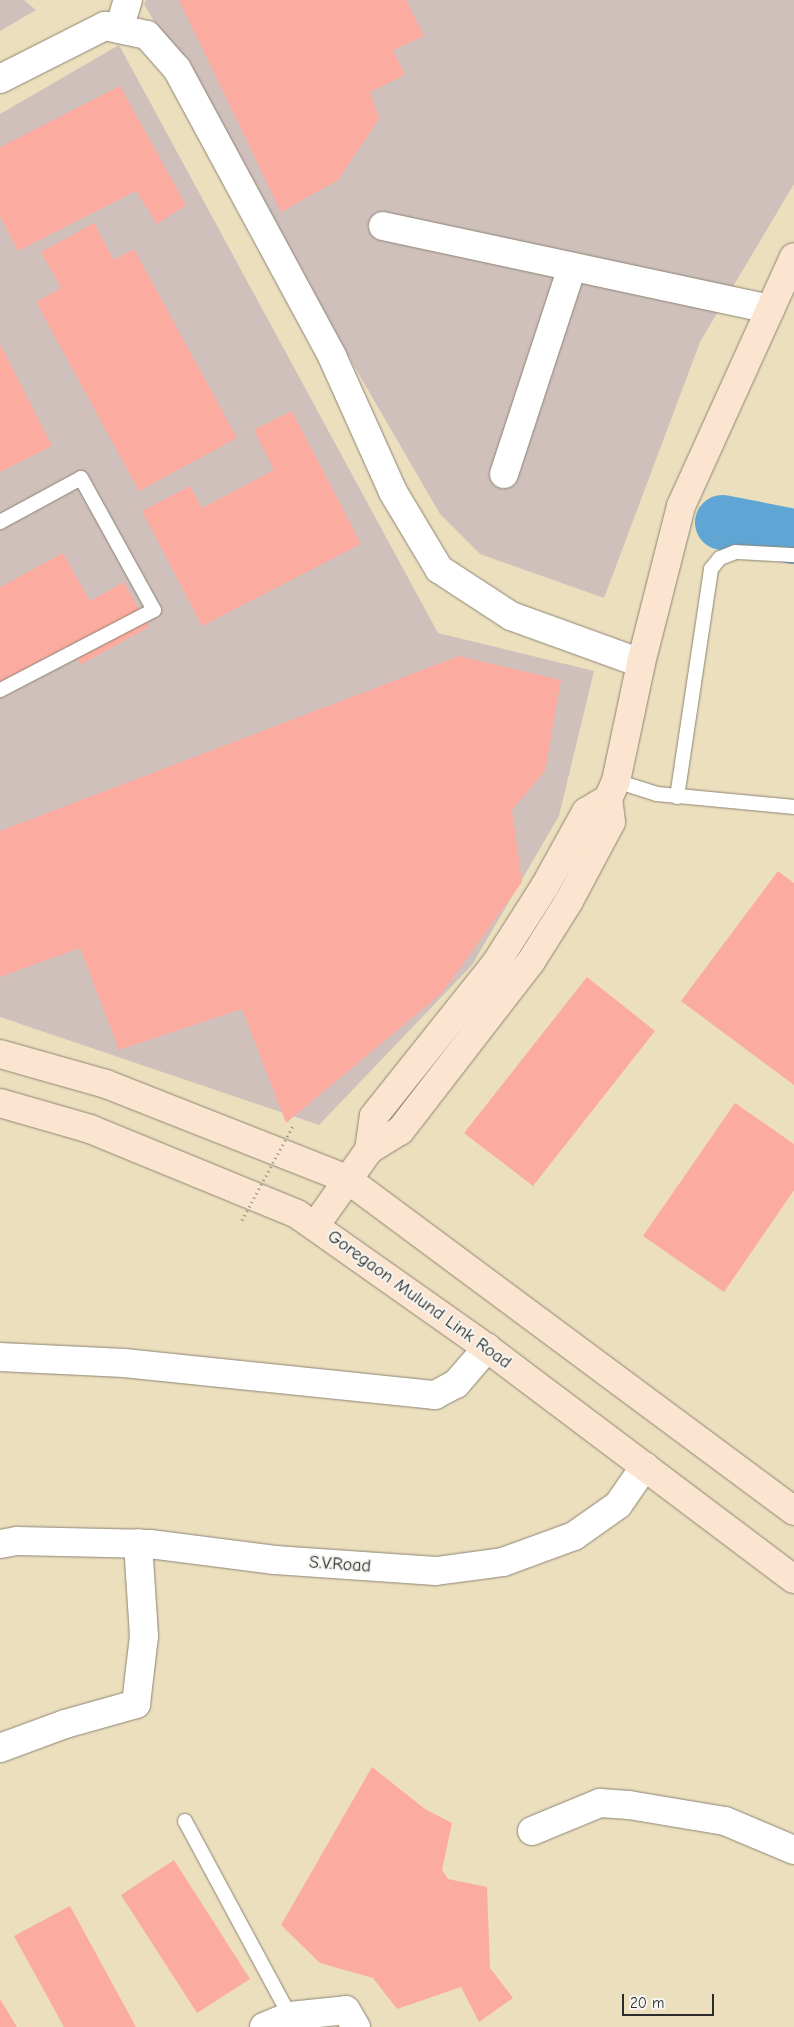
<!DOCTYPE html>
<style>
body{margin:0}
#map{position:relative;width:794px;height:2027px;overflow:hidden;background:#ecdfbe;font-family:"Comic Neue",sans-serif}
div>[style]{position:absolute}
.industrial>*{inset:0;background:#d0c0bc}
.river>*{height:55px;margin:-27.5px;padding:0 27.5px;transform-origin:27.5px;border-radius:27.5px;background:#5fa6d5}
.building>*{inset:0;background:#fcaba1}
.roads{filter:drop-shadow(0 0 1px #8c8574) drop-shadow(0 0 1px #8c8574)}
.lane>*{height:14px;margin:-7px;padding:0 7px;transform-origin:7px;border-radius:7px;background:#fff}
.street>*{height:28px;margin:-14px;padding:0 14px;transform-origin:14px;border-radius:14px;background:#fff}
.secondary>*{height:28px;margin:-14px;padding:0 14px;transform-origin:14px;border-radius:14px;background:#fce5d0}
.path-bridge>*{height:3px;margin-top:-1.5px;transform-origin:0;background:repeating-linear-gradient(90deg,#8c8574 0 1px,transparent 0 5px)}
span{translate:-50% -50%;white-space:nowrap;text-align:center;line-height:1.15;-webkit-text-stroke:4px #f6f6f2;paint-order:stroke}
.street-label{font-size:18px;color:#2b2b2b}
.scale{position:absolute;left:622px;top:1994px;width:92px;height:22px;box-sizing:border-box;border:2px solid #2b2b2b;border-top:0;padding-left:6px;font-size:15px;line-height:18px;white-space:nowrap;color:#2b2b2b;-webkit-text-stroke:4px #f6f6f2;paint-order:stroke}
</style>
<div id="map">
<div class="industrial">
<div style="clip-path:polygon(0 0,24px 0,36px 10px,0 31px)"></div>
<div style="clip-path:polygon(146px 0,794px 0,794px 184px,700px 342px,604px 598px,480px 554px,440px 514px,144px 4px)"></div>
<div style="clip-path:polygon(119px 45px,438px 633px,594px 671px,559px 816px,472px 965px,319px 1125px,0 1017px,0 114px)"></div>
</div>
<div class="river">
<div style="left:722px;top:522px;width:73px;rotate:11deg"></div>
</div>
<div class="building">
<div style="clip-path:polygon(179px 0,406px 0,424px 36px,393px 50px,405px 75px,370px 92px,379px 119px,338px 180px,281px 212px)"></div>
<div style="clip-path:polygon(120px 86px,186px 205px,157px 224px,136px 191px,18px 251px,0 216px,0 147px)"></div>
<div style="clip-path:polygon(94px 223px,114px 260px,134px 249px,237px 438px,139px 491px,36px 302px,61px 288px,41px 252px)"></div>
<div style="clip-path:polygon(0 344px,52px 446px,0 472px)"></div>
<div style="clip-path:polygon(292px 411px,361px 544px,202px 626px,142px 511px,190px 486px,202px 508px,274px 470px,254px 430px)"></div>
<div style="clip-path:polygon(63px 553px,90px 601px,124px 582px,149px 627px,80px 665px,76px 656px,0 698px,0 587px)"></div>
<div style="clip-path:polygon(459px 656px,561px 680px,545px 771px,512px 810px,522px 882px,442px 993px,286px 1123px,242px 1009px,119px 1050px,80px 948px,0 977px,0 831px)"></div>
<div style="clip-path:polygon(778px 871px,794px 883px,794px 1085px,681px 1001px)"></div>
<div style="clip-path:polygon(587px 977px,655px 1031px,533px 1186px,464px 1133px)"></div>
<div style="clip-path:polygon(735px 1103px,794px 1144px,794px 1190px,724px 1292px,643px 1236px)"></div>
<div style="clip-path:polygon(372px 1767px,425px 1809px,452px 1823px,442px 1870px,448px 1879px,487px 1887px,490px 1968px,513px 1998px,479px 2022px,461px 1987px,397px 2009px,373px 1978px,320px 1963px,281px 1925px)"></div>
<div style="clip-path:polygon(174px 1860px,250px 1979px,197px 2013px,121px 1895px)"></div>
<div style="clip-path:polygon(70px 1906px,136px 2027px,64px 2027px,14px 1936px)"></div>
<div style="clip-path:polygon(0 1999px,17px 2027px,0 2027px)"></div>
</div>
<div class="roads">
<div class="lane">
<div style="left:0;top:522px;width:92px;rotate:-28.5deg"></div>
<div style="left:81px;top:478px;width:151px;rotate:61.1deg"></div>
<div style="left:154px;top:610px;width:174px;rotate:152.5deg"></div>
<div style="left:616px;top:781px;width:43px;rotate:17.6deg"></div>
<div style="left:657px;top:794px;width:138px;rotate:5.4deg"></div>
<div style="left:677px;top:797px;width:231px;rotate:-81.5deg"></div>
<div style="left:711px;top:569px;width:14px;rotate:-51deg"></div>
<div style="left:720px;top:558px;width:17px;rotate:-21deg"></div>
<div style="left:736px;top:552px;width:58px;rotate:3deg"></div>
<div style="left:185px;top:1821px;width:221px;rotate:61.7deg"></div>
</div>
<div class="street">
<div style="left:119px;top:29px;width:30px;rotate:-73deg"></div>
<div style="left:0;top:79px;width:118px;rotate:-26.8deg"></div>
<div style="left:105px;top:26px;width:43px;rotate:12.1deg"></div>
<div style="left:147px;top:35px;width:45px;rotate:48.6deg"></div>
<div style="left:177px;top:69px;width:326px;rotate:61.6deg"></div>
<div style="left:332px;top:356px;width:149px;rotate:65.8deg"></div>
<div style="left:393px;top:492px;width:90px;rotate:59.1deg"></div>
<div style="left:439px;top:569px;width:86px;rotate:33.1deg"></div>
<div style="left:511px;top:616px;width:138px;rotate:19.9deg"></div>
<div style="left:383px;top:226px;width:396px;rotate:12.1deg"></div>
<div style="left:504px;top:474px;width:218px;rotate:-71.8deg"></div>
<div style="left:0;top:1357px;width:124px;rotate:2.8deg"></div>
<div style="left:124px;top:1363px;width:313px;rotate:5.9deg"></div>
<div style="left:435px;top:1395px;width:24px;rotate:-28deg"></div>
<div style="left:456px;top:1384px;width:48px;rotate:-49.3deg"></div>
<div style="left:0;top:1544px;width:17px;rotate:-10deg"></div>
<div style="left:17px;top:1541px;width:133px;rotate:1.3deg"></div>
<div style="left:150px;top:1544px;width:126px;rotate:7.3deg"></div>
<div style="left:275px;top:1560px;width:161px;rotate:3.9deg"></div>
<div style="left:436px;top:1571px;width:68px;rotate:-7.7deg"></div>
<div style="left:503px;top:1562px;width:76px;rotate:-20.1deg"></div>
<div style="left:574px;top:1536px;width:54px;rotate:-35.2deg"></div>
<div style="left:618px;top:1505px;width:47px;rotate:-55.3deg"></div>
<div style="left:0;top:1748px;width:69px;rotate:-20.3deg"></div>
<div style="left:65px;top:1724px;width:74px;rotate:-15.7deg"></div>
<div style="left:136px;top:1704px;width:68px;rotate:-83.3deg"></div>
<div style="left:144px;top:1636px;width:93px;rotate:-93.7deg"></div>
<div style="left:532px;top:1831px;width:74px;rotate:-22.4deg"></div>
<div style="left:600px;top:1803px;width:29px;rotate:4deg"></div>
<div style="left:629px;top:1805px;width:97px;rotate:9.5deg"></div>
<div style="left:725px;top:1821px;width:75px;rotate:22.8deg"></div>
<div style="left:264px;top:2027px;width:28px;rotate:-23deg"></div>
<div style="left:290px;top:2016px;width:56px;rotate:-6.1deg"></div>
<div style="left:346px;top:2010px;width:20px;rotate:60deg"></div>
</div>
<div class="secondary">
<div style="left:0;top:1054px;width:110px;rotate:15.8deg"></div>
<div style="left:106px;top:1084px;width:259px;rotate:21.5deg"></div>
<div style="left:347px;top:1179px;width:557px;rotate:36.6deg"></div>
<div style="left:0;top:1103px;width:94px;rotate:16.1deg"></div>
<div style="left:90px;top:1129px;width:224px;rotate:22.3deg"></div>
<div style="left:297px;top:1214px;width:232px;rotate:35.2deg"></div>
<div style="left:487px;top:1348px;width:384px;rotate:37deg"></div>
<div style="left:369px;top:1150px;width:34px;rotate:-82deg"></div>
<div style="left:374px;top:1116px;width:196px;rotate:-51.4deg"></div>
<div style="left:496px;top:963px;width:91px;rotate:-57.5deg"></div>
<div style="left:545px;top:886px;width:85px;rotate:-61deg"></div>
<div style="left:586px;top:812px;width:26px;rotate:-31deg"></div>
<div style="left:315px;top:1226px;width:93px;rotate:-54.6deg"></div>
<div style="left:369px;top:1150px;width:36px;rotate:-32deg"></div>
<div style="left:400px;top:1131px;width:212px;rotate:-52.3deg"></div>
<div style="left:530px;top:963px;width:73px;rotate:-57.8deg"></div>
<div style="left:569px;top:901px;width:89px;rotate:-62deg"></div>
<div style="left:611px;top:822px;width:23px;rotate:-97deg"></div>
<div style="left:608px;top:799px;width:20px;rotate:-66deg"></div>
<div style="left:616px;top:781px;width:121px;rotate:-78deg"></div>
<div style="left:641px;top:663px;width:162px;rotate:-75.7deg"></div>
<div style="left:681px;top:506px;width:273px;rotate:-65.6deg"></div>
</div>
</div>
<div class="path-bridge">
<div style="left:242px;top:1220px;width:109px;rotate:-61.6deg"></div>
</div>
<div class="street-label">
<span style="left:419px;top:1300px;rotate:36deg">Goregaon Mulund Link Road</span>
<span style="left:340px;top:1565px;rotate:4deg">S.V.Road</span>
</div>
<div class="scale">20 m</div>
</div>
